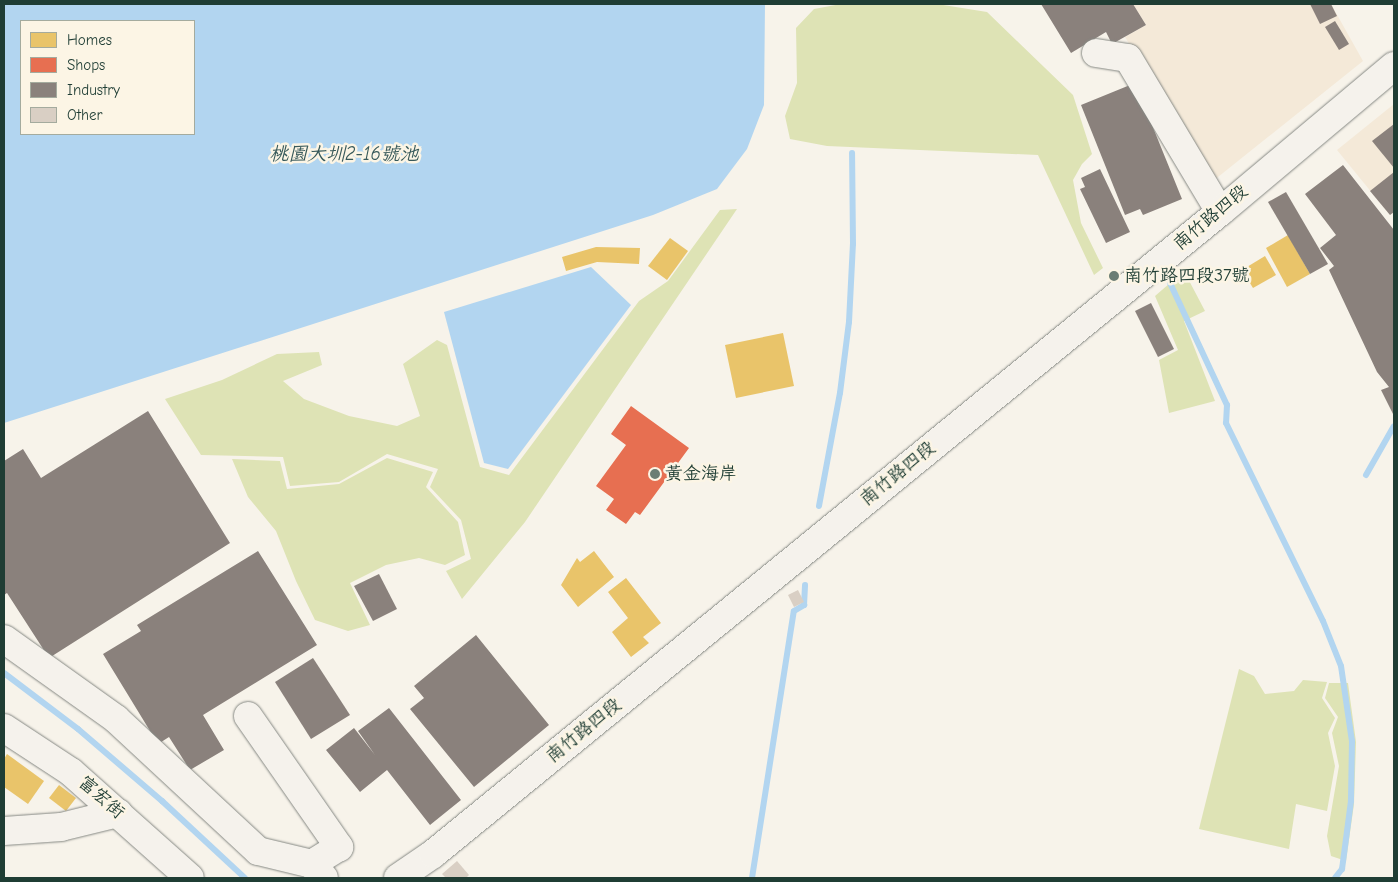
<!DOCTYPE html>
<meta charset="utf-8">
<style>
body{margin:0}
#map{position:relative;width:1398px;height:882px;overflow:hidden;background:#f7f3ea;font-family:"Comic Neue","LXGW WenKai TC",sans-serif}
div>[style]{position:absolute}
.built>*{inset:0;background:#f4e9d8}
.green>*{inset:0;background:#dee3b5}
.water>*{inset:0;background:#b2d5f0}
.homes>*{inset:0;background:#e9c46a}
.shops>*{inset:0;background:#e76f51}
.industry>*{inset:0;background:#8a817c}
.stream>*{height:6px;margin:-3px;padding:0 3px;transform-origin:3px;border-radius:3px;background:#b2d5f0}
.building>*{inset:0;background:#d9cfc4}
.roads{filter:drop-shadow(0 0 1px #868984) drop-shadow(0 0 1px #868984)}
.minor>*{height:28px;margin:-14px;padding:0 14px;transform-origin:14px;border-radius:14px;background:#f5f2ec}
.dots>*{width:14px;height:14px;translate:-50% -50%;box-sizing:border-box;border:2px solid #fcf5e5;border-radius:50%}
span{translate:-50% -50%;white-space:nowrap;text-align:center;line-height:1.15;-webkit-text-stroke:5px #fcf5e5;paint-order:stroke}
.street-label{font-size:18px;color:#1f3d34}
.poi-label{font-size:18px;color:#1f3d34}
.left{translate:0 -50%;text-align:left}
.water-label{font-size:19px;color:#37595a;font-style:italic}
.frame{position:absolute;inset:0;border:5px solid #1f3d34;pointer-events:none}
.legend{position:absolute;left:20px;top:20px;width:175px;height:115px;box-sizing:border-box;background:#fcf5e5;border:1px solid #a4ab9e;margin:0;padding:6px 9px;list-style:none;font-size:15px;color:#1f3d34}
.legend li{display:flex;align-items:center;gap:10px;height:25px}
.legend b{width:25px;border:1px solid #a4ab9e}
</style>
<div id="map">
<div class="built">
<div style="clip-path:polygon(1133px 4px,1331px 4px,1363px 61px,1213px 181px,1125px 37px,1146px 25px)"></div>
<div style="clip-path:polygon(1394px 104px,1394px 212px,1390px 215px,1337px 150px)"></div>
</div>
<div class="green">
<div style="clip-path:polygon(841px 4px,937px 4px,987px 12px,1073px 95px,1092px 154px,1082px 164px,1073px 180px,1081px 223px,1103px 268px,1094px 275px,1038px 155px,827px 146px,790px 139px,785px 116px,797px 83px,796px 28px,814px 9px)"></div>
<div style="clip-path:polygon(737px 209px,525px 522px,462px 599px,446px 571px,471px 559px,461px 520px,430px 487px,438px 469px,387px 454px,339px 482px,290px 486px,283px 457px,201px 455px,165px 399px,222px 380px,277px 354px,319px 352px,322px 365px,283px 381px,304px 399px,349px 416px,397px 426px,420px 416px,403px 364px,437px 340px,447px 345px,480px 467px,509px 475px,639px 301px,668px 281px,720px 210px)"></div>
<div style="clip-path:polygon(1184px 271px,1205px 311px,1184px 321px,1215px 401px,1169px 413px,1159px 360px,1178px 350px,1155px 296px)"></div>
<div style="clip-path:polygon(387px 458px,433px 472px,426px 487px,458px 522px,465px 555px,445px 565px,419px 558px,386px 565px,350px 583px,370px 625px,348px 631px,315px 620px,296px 581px,276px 531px,248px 497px,232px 459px,280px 461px,287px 489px,339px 484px)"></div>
<div style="clip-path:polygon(1239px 669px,1254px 676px,1265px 694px,1294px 691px,1303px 680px,1327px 682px,1322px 698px,1335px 718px,1328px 733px,1335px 766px,1327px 811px,1296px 804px,1289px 849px,1199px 829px)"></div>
<div style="clip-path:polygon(1329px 683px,1348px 683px,1356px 742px,1354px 804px,1346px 861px,1331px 856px,1327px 836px,1339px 766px,1332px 733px,1338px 717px,1325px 698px)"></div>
</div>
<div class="water">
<div style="clip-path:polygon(evenodd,4px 4px,765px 4px,764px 105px,747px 149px,717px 189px,653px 215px,4px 423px,4px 4px,21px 21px,194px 21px,194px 134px,21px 134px,21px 21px)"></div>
<div style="clip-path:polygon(591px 267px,631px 305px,508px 469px,484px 463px,444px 312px)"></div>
</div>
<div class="homes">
<div style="clip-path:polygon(1288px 235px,1310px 274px,1287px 287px,1266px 248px)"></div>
<div style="clip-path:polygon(670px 238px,688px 251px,667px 280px,648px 266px)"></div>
<div style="clip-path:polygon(596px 247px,640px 248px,639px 264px,597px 262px,566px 271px,562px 257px)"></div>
<div style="clip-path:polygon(1265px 256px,1276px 275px,1253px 288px,1242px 270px)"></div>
<div style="clip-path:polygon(783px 333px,794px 386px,736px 398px,725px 345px)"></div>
<div style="clip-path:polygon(594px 551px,614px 577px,578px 607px,561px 585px,577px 558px,580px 562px)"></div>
<div style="clip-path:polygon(626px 578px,661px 623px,643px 637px,649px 643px,631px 657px,612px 632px,628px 618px,608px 592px)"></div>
<div style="clip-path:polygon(7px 754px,44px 781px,28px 804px,4px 787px,4px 759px)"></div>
<div style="clip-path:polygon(59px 785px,76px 798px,66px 811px,49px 798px)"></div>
</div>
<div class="shops">
<div style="clip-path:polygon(631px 406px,689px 448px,640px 515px,635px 512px,626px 524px,606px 510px,614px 499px,596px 486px,626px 445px,611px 434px)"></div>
</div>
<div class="industry">
<div style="clip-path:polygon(1041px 4px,1133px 4px,1146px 25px,1112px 44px,1106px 32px,1071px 53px)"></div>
<div style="clip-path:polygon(1310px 4px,1331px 4px,1337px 16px,1320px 24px)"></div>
<div style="clip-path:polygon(1335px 21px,1349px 44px,1339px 50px,1325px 27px)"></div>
<div style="clip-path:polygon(1135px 83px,1182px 199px,1143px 215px,1140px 209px,1125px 215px,1081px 105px)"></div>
<div style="clip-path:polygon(1394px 124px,1394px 168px,1372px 141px)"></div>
<div style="clip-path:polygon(1343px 165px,1394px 230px,1394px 416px,1381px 390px,1389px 387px,1377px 372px,1329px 270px,1334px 266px,1320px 248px,1336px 235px,1305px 194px)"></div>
<div style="clip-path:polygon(1100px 169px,1130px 232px,1106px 243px,1080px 189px,1085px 187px,1081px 178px)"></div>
<div style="clip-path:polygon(1394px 172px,1394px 212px,1390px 215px,1370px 191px)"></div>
<div style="clip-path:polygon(1286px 192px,1328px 264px,1310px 274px,1268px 202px)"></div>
<div style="clip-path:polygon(1151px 303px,1174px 349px,1158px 357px,1135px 311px)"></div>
<div style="clip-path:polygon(148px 411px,230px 543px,49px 658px,7px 593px,4px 595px,4px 461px,23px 449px,41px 478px)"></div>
<div style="clip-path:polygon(258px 551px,317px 645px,203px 715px,224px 750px,190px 770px,169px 737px,158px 744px,103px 654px,141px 631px,137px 625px)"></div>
<div style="clip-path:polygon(379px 574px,397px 609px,373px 621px,354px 586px)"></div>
<div style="clip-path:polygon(476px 635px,549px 725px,474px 787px,410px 709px,424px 698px,414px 686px)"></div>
<div style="clip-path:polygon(313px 658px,350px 715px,311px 739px,275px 682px)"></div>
<div style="clip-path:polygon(389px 708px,461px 800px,430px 825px,387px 770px,360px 792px,326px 750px,354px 728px,375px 755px,358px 731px)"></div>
</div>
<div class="stream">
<div style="left:1170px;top:283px;width:135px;rotate:65deg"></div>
<div style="left:1227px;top:405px;width:18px;rotate:93deg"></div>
<div style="left:1226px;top:423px;width:220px;rotate:63.9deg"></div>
<div style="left:1323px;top:621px;width:48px;rotate:68.2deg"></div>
<div style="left:1341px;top:666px;width:76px;rotate:81.7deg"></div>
<div style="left:1352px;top:741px;width:60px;rotate:91deg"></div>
<div style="left:1351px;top:801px;width:69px;rotate:97.5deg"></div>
<div style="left:1342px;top:869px;width:11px;rotate:128deg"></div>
<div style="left:1366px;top:475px;width:56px;rotate:-60.3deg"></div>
<div style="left:819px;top:506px;width:115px;rotate:-79.5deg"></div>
<div style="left:840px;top:393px;width:72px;rotate:-82.8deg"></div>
<div style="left:849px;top:322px;width:78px;rotate:-87.1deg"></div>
<div style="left:853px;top:244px;width:91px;rotate:-90.6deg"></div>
<div style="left:4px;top:673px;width:93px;rotate:37.1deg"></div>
<div style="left:78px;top:729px;width:111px;rotate:40.6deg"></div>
<div style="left:162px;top:801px;width:113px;rotate:42.9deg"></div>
<div style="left:752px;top:878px;width:270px;rotate:-81.1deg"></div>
<div style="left:794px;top:611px;width:12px;rotate:-31deg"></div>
<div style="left:804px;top:605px;width:20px;rotate:-87deg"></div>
</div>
<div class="building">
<div style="clip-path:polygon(798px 590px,804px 602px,794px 607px,788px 595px)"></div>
<div style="clip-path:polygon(457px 861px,469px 875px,466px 878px,446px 878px,442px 874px)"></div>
</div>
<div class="roads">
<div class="minor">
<div style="left:1096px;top:53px;width:32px;rotate:9deg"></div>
<div style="left:1128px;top:58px;width:179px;rotate:59.1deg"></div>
<div style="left:4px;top:639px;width:138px;rotate:35.5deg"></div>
<div style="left:116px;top:719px;width:194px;rotate:42.9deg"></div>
<div style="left:258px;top:851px;width:56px;rotate:13.5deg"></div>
<div style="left:312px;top:864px;width:18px;rotate:49deg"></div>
<div style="left:248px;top:716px;width:160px;rotate:55.2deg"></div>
<div style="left:339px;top:847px;width:32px;rotate:148deg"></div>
<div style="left:4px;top:728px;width:80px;rotate:33.3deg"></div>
<div style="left:71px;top:772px;width:159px;rotate:41.7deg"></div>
<div style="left:4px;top:831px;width:57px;rotate:-4deg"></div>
<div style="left:61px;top:827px;width:59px;rotate:-13.8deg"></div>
<div style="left:398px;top:878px;width:42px;rotate:-34.4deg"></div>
<div style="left:433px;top:854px;width:1016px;rotate:-39.21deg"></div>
<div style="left:1220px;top:212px;width:227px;rotate:-40deg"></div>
</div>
</div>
<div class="dots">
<div style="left:1114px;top:276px;background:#6b7d74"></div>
<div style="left:655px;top:474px;background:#6b7d74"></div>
</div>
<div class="street-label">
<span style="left:1211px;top:218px;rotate:-40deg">南竹路四段</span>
<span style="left:898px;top:474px;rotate:-39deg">南竹路四段</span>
<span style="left:584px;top:731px;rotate:-39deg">南竹路四段</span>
<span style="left:101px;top:798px;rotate:41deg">富宏街</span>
</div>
<div class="poi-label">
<span class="left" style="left:1124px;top:276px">南竹路四段37號</span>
<span class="left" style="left:665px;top:474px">黃金海岸</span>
</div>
<div class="water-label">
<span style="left:344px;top:155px">桃園大圳2-16號池</span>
</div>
<div class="frame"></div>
<ul class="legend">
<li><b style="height:14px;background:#e9c46a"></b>Homes</li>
<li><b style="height:14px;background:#e76f51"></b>Shops</li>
<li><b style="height:14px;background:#8a817c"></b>Industry</li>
<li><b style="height:14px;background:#d9cfc4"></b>Other</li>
</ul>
</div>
